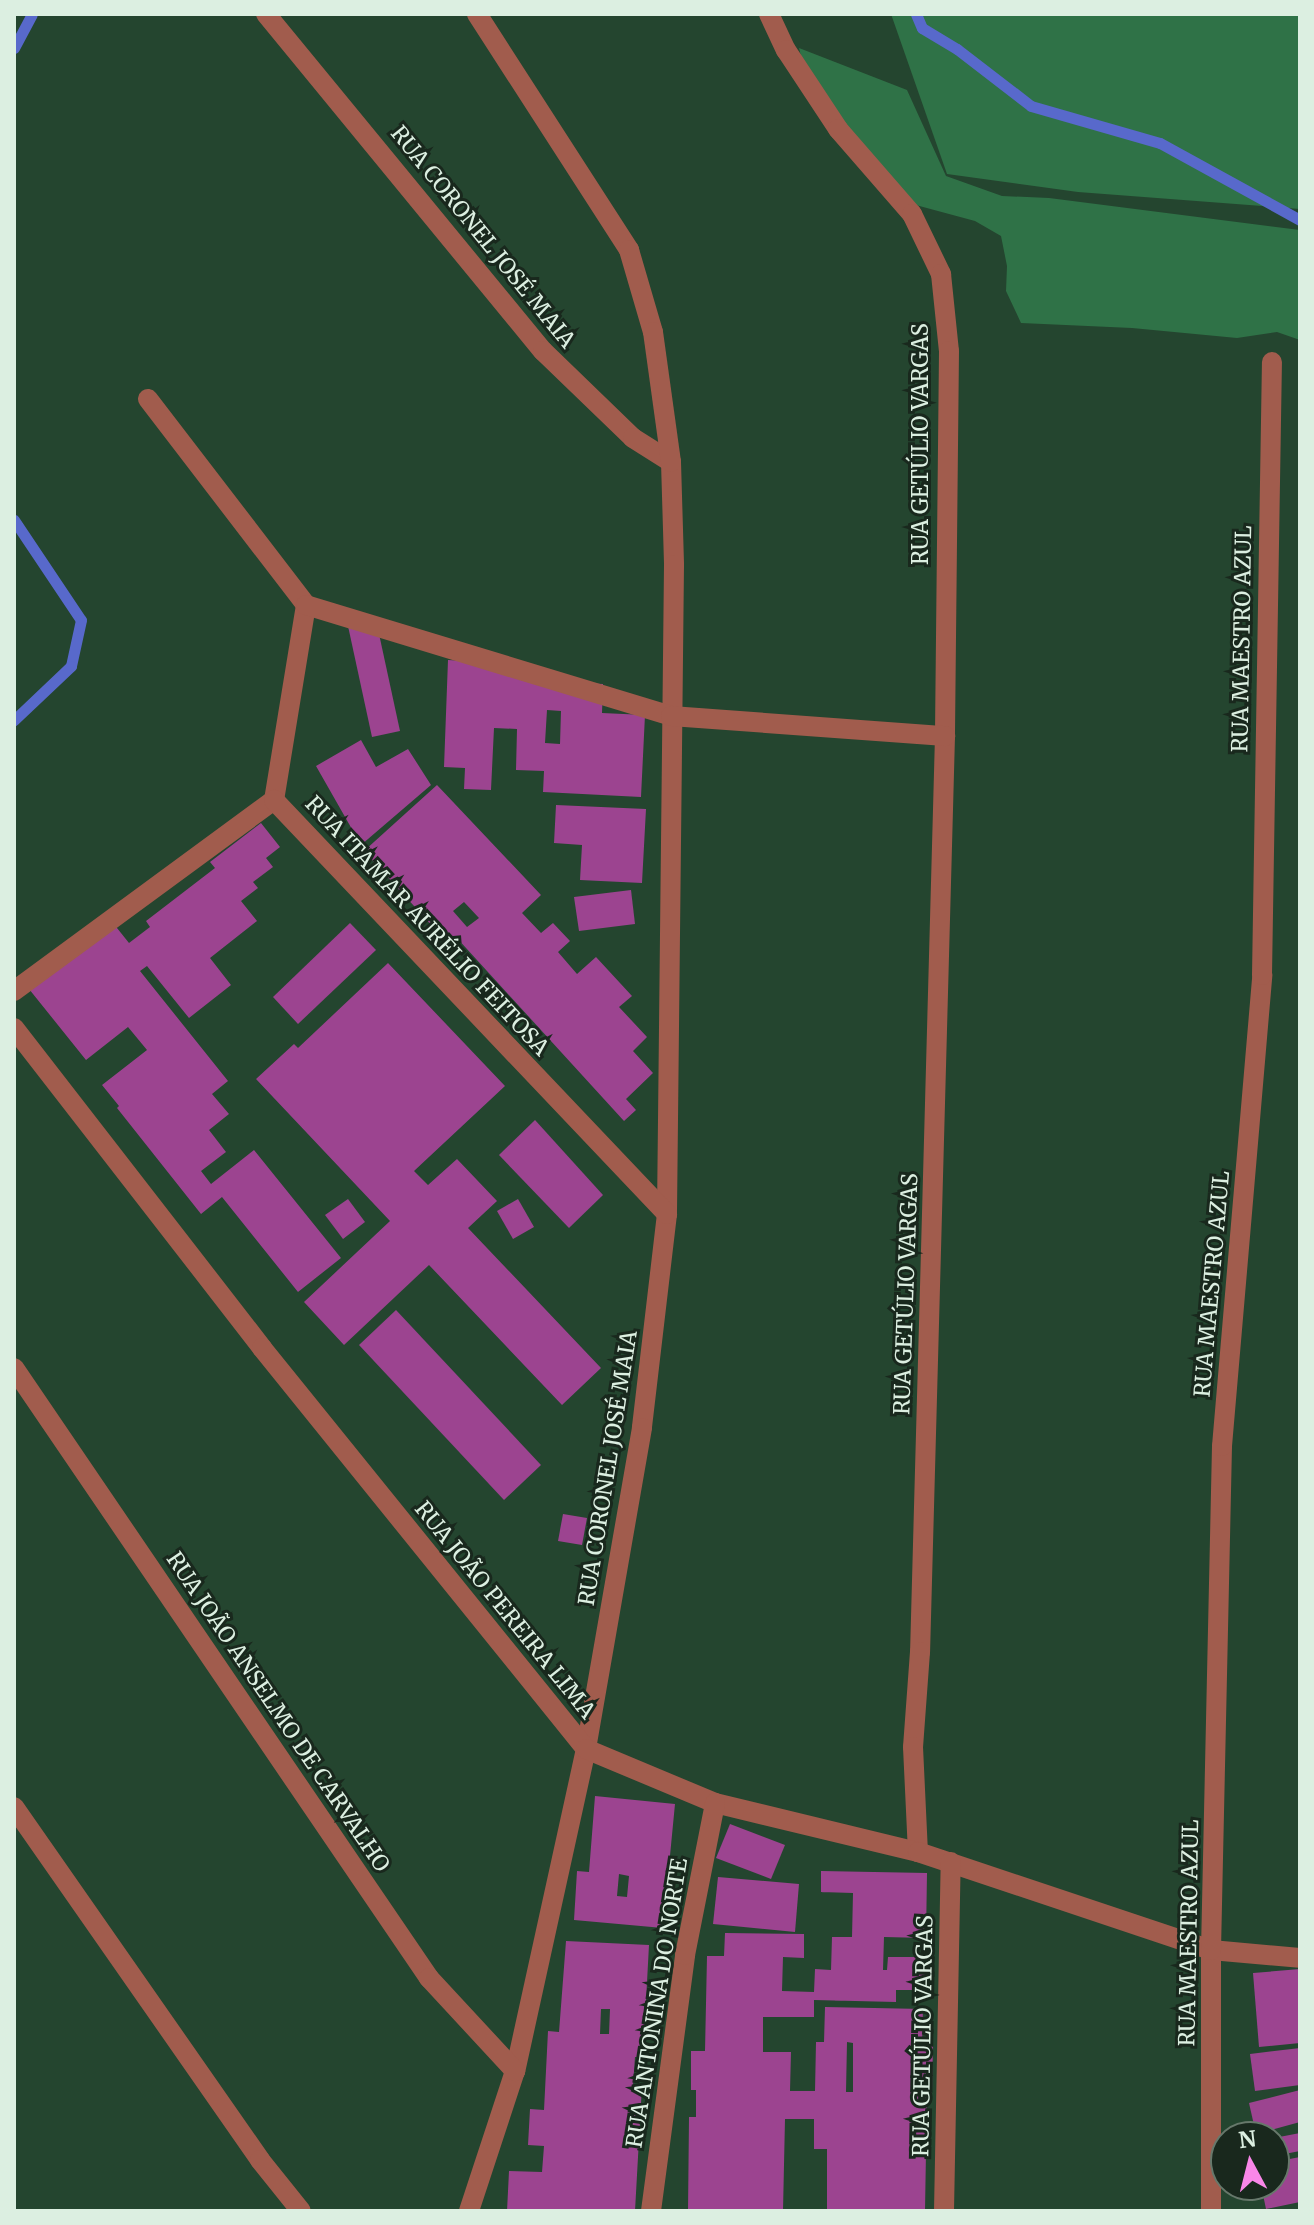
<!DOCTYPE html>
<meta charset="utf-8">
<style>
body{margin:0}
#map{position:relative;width:1314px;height:2225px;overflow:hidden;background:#24452f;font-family:Merriweather,serif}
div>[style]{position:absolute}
.green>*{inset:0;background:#2f7247}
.stream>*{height:11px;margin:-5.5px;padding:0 5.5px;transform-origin:5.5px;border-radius:5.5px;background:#5869cb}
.building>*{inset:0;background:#9c4490}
.street>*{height:20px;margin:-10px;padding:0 10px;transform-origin:10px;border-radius:10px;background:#a15c4d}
span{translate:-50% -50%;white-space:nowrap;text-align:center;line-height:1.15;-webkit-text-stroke:6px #19281d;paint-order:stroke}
.street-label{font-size:22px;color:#dcefe1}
.frame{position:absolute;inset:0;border:16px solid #dcefe1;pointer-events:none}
.north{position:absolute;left:1210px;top:2121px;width:80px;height:80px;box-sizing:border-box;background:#19281d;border:2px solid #67786b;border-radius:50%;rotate:353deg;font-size:22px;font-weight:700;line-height:32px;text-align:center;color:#dcefe1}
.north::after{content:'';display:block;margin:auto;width:28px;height:36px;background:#f987e8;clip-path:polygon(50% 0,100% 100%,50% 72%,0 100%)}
</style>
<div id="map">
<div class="green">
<div style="clip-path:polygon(891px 14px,1300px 14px,1300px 209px,1078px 192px,947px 174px)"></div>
<div style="clip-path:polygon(799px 48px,907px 90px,946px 176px,1002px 196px,1049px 198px,1300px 230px,1300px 340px,1277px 332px,1237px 338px,1132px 328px,1021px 323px,1006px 291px,1007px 266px,1001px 236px,975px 221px,912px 204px,820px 94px,804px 69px)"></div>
</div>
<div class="stream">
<div style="left:916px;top:14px;width:15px;rotate:67deg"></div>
<div style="left:922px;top:28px;width:41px;rotate:31deg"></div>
<div style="left:957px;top:49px;width:93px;rotate:37.6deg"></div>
<div style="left:1031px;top:106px;width:134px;rotate:16deg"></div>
<div style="left:1160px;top:143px;width:160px;rotate:28.8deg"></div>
<div style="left:14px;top:48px;width:38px;rotate:-62deg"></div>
<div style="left:14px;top:520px;width:120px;rotate:56.2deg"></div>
<div style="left:81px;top:620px;width:47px;rotate:102.3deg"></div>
<div style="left:71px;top:666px;width:79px;rotate:136.5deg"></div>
</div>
<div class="building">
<div style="clip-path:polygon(376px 620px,400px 731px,372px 737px,348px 626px)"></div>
<div style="clip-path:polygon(evenodd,448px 660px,520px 664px,520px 680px,603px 684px,602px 713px,645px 715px,641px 797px,543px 792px,544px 771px,516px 770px,517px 729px,494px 728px,491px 790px,464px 789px,465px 768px,444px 767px,448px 660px,547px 710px,561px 711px,560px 744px,545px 743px,547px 710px)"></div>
<div style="clip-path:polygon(361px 740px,376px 767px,408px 749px,431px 785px,361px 845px,316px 766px)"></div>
<div style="clip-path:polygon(evenodd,437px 785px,541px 895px,522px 913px,541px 933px,553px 923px,570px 941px,558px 952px,577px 974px,596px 957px,632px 996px,619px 1007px,647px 1037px,633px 1051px,653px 1073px,626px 1099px,636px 1110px,624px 1121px,456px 937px,452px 940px,438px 925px,434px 928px,364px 851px,437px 785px,464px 902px,479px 918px,467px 927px,453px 911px,464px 902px)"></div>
<div style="clip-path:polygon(556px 805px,646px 809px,642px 883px,580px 880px,582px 845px,554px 843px)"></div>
<div style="clip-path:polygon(261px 823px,280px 847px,266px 858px,273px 867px,253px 882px,258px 888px,241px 901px,257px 921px,210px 958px,231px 985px,189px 1018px,147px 966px,140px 971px,228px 1081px,212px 1094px,229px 1114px,209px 1130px,226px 1152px,201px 1171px,211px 1184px,254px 1150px,341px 1258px,298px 1292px,222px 1197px,201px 1214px,117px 1108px,119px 1106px,102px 1085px,147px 1050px,128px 1027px,86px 1060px,29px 989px,113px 923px,129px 943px,150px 927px,146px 921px,215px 868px,210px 862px)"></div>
<div style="clip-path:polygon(631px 890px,635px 924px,579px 931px,574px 897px)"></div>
<div style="clip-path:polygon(350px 923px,376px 950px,298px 1024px,273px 997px)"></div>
<div style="clip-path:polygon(388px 963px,505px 1086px,414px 1171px,428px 1185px,457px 1159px,497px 1201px,468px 1228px,601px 1368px,562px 1405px,429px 1265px,344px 1345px,304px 1302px,390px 1221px,256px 1079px,294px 1044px,298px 1048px)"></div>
<div style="clip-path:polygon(535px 1120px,603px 1195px,569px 1228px,499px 1155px)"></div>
<div style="clip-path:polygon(348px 1199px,365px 1222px,343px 1239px,325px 1215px)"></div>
<div style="clip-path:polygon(518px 1199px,534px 1227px,513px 1239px,497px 1211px)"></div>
<div style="clip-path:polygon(396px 1310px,541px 1465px,504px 1500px,359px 1345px)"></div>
<div style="clip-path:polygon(563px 1514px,587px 1518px,582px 1545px,558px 1541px)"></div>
<div style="clip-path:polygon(evenodd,595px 1796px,675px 1804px,663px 1928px,574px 1920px,577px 1871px,589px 1872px,595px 1796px,619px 1874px,629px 1876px,627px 1897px,617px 1896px,619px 1874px)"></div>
<div style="clip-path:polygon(730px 1824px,785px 1845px,771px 1879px,716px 1858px)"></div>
<div style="clip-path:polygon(evenodd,821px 1871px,927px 1873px,926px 1938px,884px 1937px,883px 1970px,887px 1970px,888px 1957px,926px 1957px,926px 1990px,896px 1990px,896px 2002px,814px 2000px,814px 2017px,763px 2017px,763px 2052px,791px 2052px,790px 2091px,815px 2091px,816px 2042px,824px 2042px,825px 2007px,923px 2009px,922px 2044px,933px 2043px,932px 2093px,927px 2093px,925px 2211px,827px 2211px,827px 2149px,814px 2149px,814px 2119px,785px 2119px,783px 2211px,688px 2211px,689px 2117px,696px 2117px,696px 2090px,691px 2090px,691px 2051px,705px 2051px,707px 1956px,724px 1956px,725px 1933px,804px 1934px,804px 1958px,783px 1957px,782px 1991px,814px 1992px,815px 1969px,831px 1970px,832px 1937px,852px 1937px,853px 1893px,821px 1892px,821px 1871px,847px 2042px,853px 2043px,853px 2092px,846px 2092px,847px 2042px)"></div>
<div style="clip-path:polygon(718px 1877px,799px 1884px,795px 1932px,713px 1924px)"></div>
<div style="clip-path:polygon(evenodd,566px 1941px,649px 1945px,643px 2057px,635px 2057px,633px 2085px,642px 2085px,635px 2211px,507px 2211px,509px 2171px,542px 2172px,544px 2146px,528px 2145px,530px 2109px,544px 2110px,548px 2031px,559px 2032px,566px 1941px,601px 2009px,610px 2009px,609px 2034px,600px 2034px,601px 2009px)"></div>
<div style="clip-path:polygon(1300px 1969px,1300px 2043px,1259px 2047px,1253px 1973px)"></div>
<div style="clip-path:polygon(1300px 2048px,1300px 2085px,1255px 2091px,1250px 2054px)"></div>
<div style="clip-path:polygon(1300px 2090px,1300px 2122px,1256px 2134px,1249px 2103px)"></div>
<div style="clip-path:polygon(1300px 2133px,1300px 2151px,1274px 2156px,1274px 2138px)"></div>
<div style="clip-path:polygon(1300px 2157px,1300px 2202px,1266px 2209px,1261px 2185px,1274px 2185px,1274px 2162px)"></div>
</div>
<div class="street">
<div style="left:266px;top:14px;width:436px;rotate:50.6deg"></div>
<div style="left:543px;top:351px;width:125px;rotate:44deg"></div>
<div style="left:633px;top:438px;width:45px;rotate:32.3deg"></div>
<div style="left:671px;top:462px;width:103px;rotate:88.3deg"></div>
<div style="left:674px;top:565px;width:649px;rotate:90.62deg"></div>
<div style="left:667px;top:1214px;width:215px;rotate:96.7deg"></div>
<div style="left:642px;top:1428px;width:326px;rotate:99.9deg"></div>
<div style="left:586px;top:1749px;width:330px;rotate:102.4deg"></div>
<div style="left:515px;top:2071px;width:147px;rotate:108.2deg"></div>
<div style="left:477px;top:14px;width:281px;rotate:57.2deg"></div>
<div style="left:629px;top:250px;width:85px;rotate:73.7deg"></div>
<div style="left:653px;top:332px;width:131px;rotate:82.1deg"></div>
<div style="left:769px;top:14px;width:40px;rotate:65deg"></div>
<div style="left:786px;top:50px;width:95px;rotate:56.6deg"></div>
<div style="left:838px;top:129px;width:113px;rotate:49deg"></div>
<div style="left:912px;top:214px;width:67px;rotate:64.2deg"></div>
<div style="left:941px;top:274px;width:77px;rotate:84.1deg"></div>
<div style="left:949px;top:351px;width:385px;rotate:90.6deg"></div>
<div style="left:945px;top:736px;width:916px;rotate:91.56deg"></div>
<div style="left:920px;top:1652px;width:95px;rotate:94.2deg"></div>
<div style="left:913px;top:1747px;width:105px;rotate:87.3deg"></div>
<div style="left:148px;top:399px;width:260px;rotate:52.5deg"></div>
<div style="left:306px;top:605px;width:198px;rotate:99.3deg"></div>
<div style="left:306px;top:605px;width:382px;rotate:16.9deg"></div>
<div style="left:671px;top:716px;width:275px;rotate:4.2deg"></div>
<div style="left:14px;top:991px;width:323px;rotate:-36.3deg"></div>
<div style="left:274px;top:800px;width:571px;rotate:46.49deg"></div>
<div style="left:14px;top:1028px;width:405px;rotate:52.2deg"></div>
<div style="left:262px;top:1348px;width:516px;rotate:51.06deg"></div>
<div style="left:586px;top:1749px;width:140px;rotate:22.7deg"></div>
<div style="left:715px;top:1803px;width:209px;rotate:13.6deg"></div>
<div style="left:918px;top:1852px;width:309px;rotate:18.5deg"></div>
<div style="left:1211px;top:1950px;width:89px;rotate:5.1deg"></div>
<div style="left:14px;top:1368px;width:738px;rotate:55.77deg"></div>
<div style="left:429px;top:1978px;width:127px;rotate:47.2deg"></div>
<div style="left:14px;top:1807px;width:430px;rotate:55.1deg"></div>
<div style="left:260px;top:2160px;width:65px;rotate:51.2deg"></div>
<div style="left:651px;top:2211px;width:258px;rotate:-82.4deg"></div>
<div style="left:685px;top:1955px;width:155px;rotate:-78.8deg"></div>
<div style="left:944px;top:2211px;width:349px;rotate:-88.9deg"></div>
<div style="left:1211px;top:2211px;width:261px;rotate:-90deg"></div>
<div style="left:1211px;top:1950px;width:504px;rotate:-88.75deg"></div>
<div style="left:1222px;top:1446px;width:473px;rotate:-85.1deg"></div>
<div style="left:1262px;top:975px;width:613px;rotate:-89.07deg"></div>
</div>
<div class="street-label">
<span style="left:483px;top:237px;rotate:51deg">RUA CORONEL JOSÉ MAIA</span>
<span style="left:921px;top:444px;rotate:-90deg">RUA GETÚLIO VARGAS</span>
<span style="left:1242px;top:639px;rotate:-89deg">RUA MAESTRO AZUL</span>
<span style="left:427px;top:926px;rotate:47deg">RUA ITAMAR AURÉLIO FEITOSA</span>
<span style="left:1212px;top:1284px;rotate:-85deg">RUA MAESTRO AZUL</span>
<span style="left:906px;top:1294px;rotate:-88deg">RUA GETÚLIO VARGAS</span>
<span style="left:608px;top:1468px;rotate:-81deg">RUA CORONEL JOSÉ MAIA</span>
<span style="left:505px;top:1610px;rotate:51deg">RUA JOÃO PEREIRA LIMA</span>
<span style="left:278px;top:1712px;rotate:56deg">RUA JOÃO ANSELMO DE CARVALHO</span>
<span style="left:1189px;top:1933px;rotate:-89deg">RUA MAESTRO AZUL</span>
<span style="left:657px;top:2003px;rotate:-81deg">RUA ANTONINA DO NORTE</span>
<span style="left:923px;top:2036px;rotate:-89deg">RUA GETÚLIO VARGAS</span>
</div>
<div class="frame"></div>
<div class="north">N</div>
</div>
